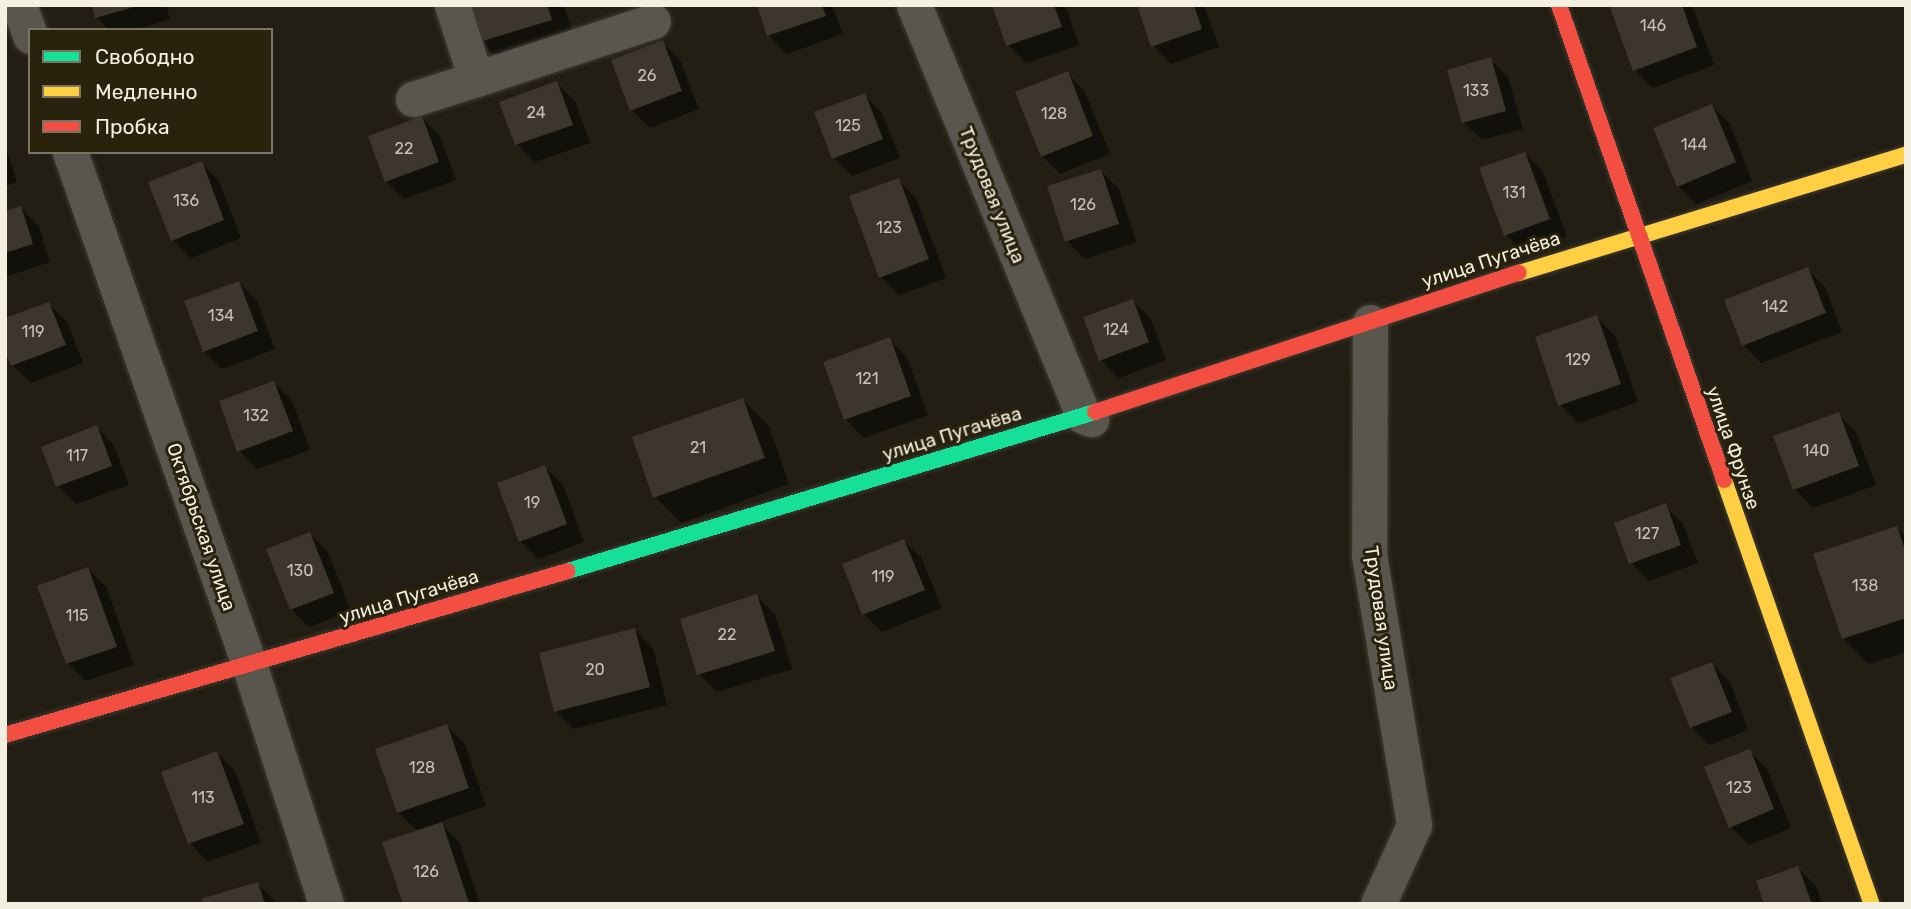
<!DOCTYPE html>
<meta charset="utf-8">
<style>
body{margin:0}
#map{position:relative;width:1911px;height:909px;overflow:hidden;background:#231e13;font-family:Rubik,sans-serif}
div>[style]{position:absolute}
.shadow>*{inset:0;background:#0007}
.building>*{inset:0;background:#3c362d}
.roads{filter:drop-shadow(0 0 2px #3e3b32) drop-shadow(0 0 2px #3e3b32)}
.street>*{height:35px;margin:-17.5px;padding:0 17.5px;transform-origin:17.5px;border-radius:17.5px;background:#59564d}
.fast>*{height:16px;margin:-8px;padding:0 8px;transform-origin:8px;border-radius:8px;background:#16e098}
.slow>*{height:16px;margin:-8px;padding:0 8px;transform-origin:8px;border-radius:8px;background:#ffcf43}
.jam>*{height:16px;margin:-8px;padding:0 8px;transform-origin:8px;border-radius:8px;background:#f24e42}
span{translate:-50% -50%;white-space:nowrap;text-align:center;line-height:1.15;-webkit-text-stroke:6px #29220d;paint-order:stroke}
.number-label{font-size:16px;color:#c5c1b4}
.number-label span{-webkit-text-stroke-width:0}
.street-label{font-size:19px;color:#f3efe1}
.frame{position:absolute;inset:0;border:7px solid #f3efe1;pointer-events:none}
.legend{position:absolute;left:28px;top:28px;width:245px;height:126px;box-sizing:border-box;background:#29220d;border:2px solid #7a7462;margin:0;padding:9px 12px;list-style:none;font-size:21px;color:#f3efe1}
.legend li{display:flex;align-items:center;gap:14px;height:35px}
.legend b{width:35px;border:2px solid #7a7462}
</style>
<div id="map">
<div class="shadow">
<div style="clip-path:polygon(93px 5px,166px 5px,170px 19px,135px 30px,109px 30px,97px 17px)"></div>
<div style="clip-path:polygon(469px 5px,564px 5px,576px 46px,506px 67px,480px 41px)"></div>
<div style="clip-path:polygon(758px 5px,832px 5px,843px 34px,787px 54px,769px 36px)"></div>
<div style="clip-path:polygon(994px 5px,1065px 5px,1079px 45px,1026px 63px,1008px 45px)"></div>
<div style="clip-path:polygon(1138px 5px,1204px 5px,1219px 47px,1171px 64px,1153px 46px)"></div>
<div style="clip-path:polygon(1611px 5px,1692px 5px,1714px 65px,1653px 88px,1635px 70px)"></div>
<div style="clip-path:polygon(662px 42px,680px 60px,699px 109px,650px 128px,632px 110px)"></div>
<div style="clip-path:polygon(1490px 59px,1508px 77px,1523px 129px,1482px 140px,1463px 122px)"></div>
<div style="clip-path:polygon(1067px 73px,1085px 92px,1110px 154px,1060px 174px,1042px 156px)"></div>
<div style="clip-path:polygon(557px 83px,575px 101px,590px 143px,535px 162px,517px 144px)"></div>
<div style="clip-path:polygon(864px 95px,882px 113px,900px 158px,852px 176px,834px 158px,816px 113px)"></div>
<div style="clip-path:polygon(1712px 106px,1730px 124px,1752px 181px,1696px 204px,1678px 186px)"></div>
<div style="clip-path:polygon(422px 118px,440px 136px,456px 180px,404px 199px,386px 181px)"></div>
<div style="clip-path:polygon(5px 144px,17px 182px,5px 186px)"></div>
<div style="clip-path:polygon(1525px 154px,1543px 172px,1567px 237px,1524px 253px,1506px 235px)"></div>
<div style="clip-path:polygon(201px 163px,219px 181px,241px 238px,191px 258px,173px 240px)"></div>
<div style="clip-path:polygon(1101px 171px,1119px 189px,1136px 242px,1085px 259px,1067px 241px)"></div>
<div style="clip-path:polygon(898px 180px,916px 198px,946px 278px,899px 295px,881px 277px)"></div>
<div style="clip-path:polygon(21px 208px,39px 226px,50px 262px,5px 277px,5px 213px)"></div>
<div style="clip-path:polygon(1807px 269px,1825px 287px,1842px 332px,1761px 363px,1743px 345px)"></div>
<div style="clip-path:polygon(239px 283px,257px 301px,275px 349px,222px 369px,204px 351px)"></div>
<div style="clip-path:polygon(1133px 301px,1151px 319px,1166px 360px,1119px 378px,1101px 360px)"></div>
<div style="clip-path:polygon(49px 304px,67px 322px,83px 363px,31px 383px,12px 365px)"></div>
<div style="clip-path:polygon(1597px 317px,1615px 336px,1638px 402px,1578px 423px,1560px 405px)"></div>
<div style="clip-path:polygon(889px 339px,907px 358px,928px 415px,864px 438px,846px 420px,825px 363px)"></div>
<div style="clip-path:polygon(274px 383px,292px 401px,310px 450px,257px 469px,239px 451px)"></div>
<div style="clip-path:polygon(743px 400px,769px 426px,789px 484px,681px 523px,655px 497px)"></div>
<div style="clip-path:polygon(1838px 414px,1856px 432px,1876px 485px,1813px 508px,1795px 489px,1775px 437px)"></div>
<div style="clip-path:polygon(96px 427px,114px 445px,129px 485px,76px 504px,58px 486px,43px 448px)"></div>
<div style="clip-path:polygon(545px 467px,563px 485px,584px 542px,538px 559px,520px 541px)"></div>
<div style="clip-path:polygon(1665px 506px,1683px 524px,1698px 563px,1649px 581px,1631px 563px)"></div>
<div style="clip-path:polygon(1897px 528px,1906px 537px,1906px 652px,1869px 664px,1843px 638px)"></div>
<div style="clip-path:polygon(310px 534px,328px 552px,351px 611px,309px 627px,291px 609px)"></div>
<div style="clip-path:polygon(904px 541px,922px 559px,942px 608px,882px 632px,864px 614px)"></div>
<div style="clip-path:polygon(88px 569px,106px 587px,134px 665px,86px 681px,67px 663px)"></div>
<div style="clip-path:polygon(756px 596px,775px 614px,792px 669px,717px 692px,699px 674px)"></div>
<div style="clip-path:polygon(635px 630px,653px 648px,667px 705px,574px 729px,556px 711px)"></div>
<div style="clip-path:polygon(1712px 664px,1730px 682px,1748px 730px,1709px 745px,1691px 727px)"></div>
<div style="clip-path:polygon(447px 726px,465px 744px,486px 806px,439px 822px,459px 842px,480px 904px,405px 904px,418px 831px,398px 812px)"></div>
<div style="clip-path:polygon(1749px 751px,1767px 769px,1791px 828px,1749px 845px,1731px 827px)"></div>
<div style="clip-path:polygon(217px 753px,235px 771px,261px 842px,208px 862px,190px 843px,164px 773px)"></div>
<div style="clip-path:polygon(1798px 868px,1816px 886px,1822px 904px,1766px 904px)"></div>
<div style="clip-path:polygon(258px 884px,277px 904px,204px 904px)"></div>
</div>
<div class="building">
<div style="clip-path:polygon(92px 5px,138px 5px,138px 6px,95px 18px)"></div>
<div style="clip-path:polygon(467px 5px,547px 5px,552px 20px,479px 42px)"></div>
<div style="clip-path:polygon(757px 5px,822px 5px,826px 16px,767px 36px)"></div>
<div style="clip-path:polygon(992px 5px,1054px 5px,1062px 27px,1006px 46px)"></div>
<div style="clip-path:polygon(1137px 5px,1194px 5px,1202px 29px,1151px 47px)"></div>
<div style="clip-path:polygon(1609px 5px,1682px 5px,1697px 47px,1633px 71px)"></div>
<div style="clip-path:polygon(663px 40px,682px 91px,630px 111px,611px 60px)"></div>
<div style="clip-path:polygon(1491px 57px,1506px 111px,1462px 123px,1447px 70px)"></div>
<div style="clip-path:polygon(1068px 71px,1093px 136px,1041px 157px,1015px 92px)"></div>
<div style="clip-path:polygon(557px 81px,573px 125px,515px 145px,499px 102px)"></div>
<div style="clip-path:polygon(865px 93px,883px 139px,832px 159px,814px 112px)"></div>
<div style="clip-path:polygon(1712px 104px,1736px 162px,1677px 187px,1653px 128px)"></div>
<div style="clip-path:polygon(422px 116px,439px 162px,385px 182px,368px 136px)"></div>
<div style="clip-path:polygon(1525px 152px,1550px 219px,1504px 236px,1479px 168px)"></div>
<div style="clip-path:polygon(202px 161px,224px 220px,171px 241px,148px 182px)"></div>
<div style="clip-path:polygon(1101px 169px,1119px 224px,1065px 242px,1047px 186px)"></div>
<div style="clip-path:polygon(899px 178px,929px 259px,879px 278px,849px 196px)"></div>
<div style="clip-path:polygon(21px 206px,33px 244px,5px 253px,5px 211px)"></div>
<div style="clip-path:polygon(1808px 267px,1826px 313px,1742px 346px,1724px 300px)"></div>
<div style="clip-path:polygon(239px 281px,258px 331px,203px 352px,184px 301px)"></div>
<div style="clip-path:polygon(1133px 299px,1149px 342px,1099px 361px,1083px 317px)"></div>
<div style="clip-path:polygon(49px 302px,66px 345px,11px 366px,5px 351px,5px 318px)"></div>
<div style="clip-path:polygon(1597px 315px,1621px 384px,1558px 406px,1535px 337px)"></div>
<div style="clip-path:polygon(890px 337px,911px 396px,844px 420px,823px 362px)"></div>
<div style="clip-path:polygon(274px 381px,293px 431px,237px 452px,219px 401px)"></div>
<div style="clip-path:polygon(743px 398px,765px 458px,653px 498px,632px 437px)"></div>
<div style="clip-path:polygon(1839px 412px,1859px 466px,1793px 490px,1773px 436px)"></div>
<div style="clip-path:polygon(97px 425px,112px 466px,56px 487px,41px 447px)"></div>
<div style="clip-path:polygon(545px 465px,567px 524px,519px 542px,497px 483px)"></div>
<div style="clip-path:polygon(1666px 503px,1681px 545px,1629px 564px,1614px 523px)"></div>
<div style="clip-path:polygon(1897px 526px,1906px 553px,1906px 618px,1842px 639px,1813px 554px)"></div>
<div style="clip-path:polygon(310px 532px,334px 593px,290px 610px,266px 549px)"></div>
<div style="clip-path:polygon(904px 539px,925px 590px,862px 615px,842px 564px)"></div>
<div style="clip-path:polygon(88px 567px,117px 647px,66px 664px,37px 586px)"></div>
<div style="clip-path:polygon(757px 594px,775px 651px,697px 675px,680px 619px)"></div>
<div style="clip-path:polygon(635px 628px,650px 687px,554px 712px,539px 653px)"></div>
<div style="clip-path:polygon(1712px 662px,1732px 712px,1690px 728px,1670px 678px)"></div>
<div style="clip-path:polygon(447px 724px,469px 788px,397px 813px,375px 749px)"></div>
<div style="clip-path:polygon(1750px 749px,1774px 809px,1729px 828px,1704px 767px)"></div>
<div style="clip-path:polygon(217px 751px,244px 824px,188px 844px,161px 772px)"></div>
<div style="clip-path:polygon(442px 822px,469px 903px,403px 904px,382px 842px)"></div>
<div style="clip-path:polygon(1798px 866px,1812px 904px,1764px 904px,1756px 881px)"></div>
<div style="clip-path:polygon(258px 882px,265px 904px,203px 904px,201px 899px)"></div>
</div>
<div class="roads">
<div class="street">
<div style="left:19px;top:5px;width:33px;rotate:70deg"></div>
<div style="left:452px;top:5px;width:78px;rotate:72deg"></div>
<div style="left:476px;top:79px;width:186px;rotate:-18.1deg"></div>
<div style="left:914px;top:5px;width:444px;rotate:67.6deg"></div>
<div style="left:1083px;top:416px;width:9px;rotate:21deg"></div>
<div style="left:413px;top:99px;width:66px;rotate:-17.6deg"></div>
<div style="left:70px;top:152px;width:546px;rotate:70.73deg"></div>
<div style="left:250px;top:667px;width:249px;rotate:72.2deg"></div>
<div style="left:1370px;top:322px;width:233px;rotate:90.2deg"></div>
<div style="left:1369px;top:555px;width:274px;rotate:80.5deg"></div>
<div style="left:1414px;top:825px;width:87px;rotate:114.5deg"></div>
</div>
<div class="fast">
<div style="left:568px;top:571px;width:550px;rotate:-16.79deg"></div>
</div>
<div class="slow">
<div style="left:1519px;top:273px;width:405px;rotate:-17deg"></div>
<div style="left:1724px;top:480px;width:449px;rotate:70.8deg"></div>
</div>
<div class="jam">
<div style="left:1559px;top:5px;width:503px;rotate:70.84deg"></div>
<div style="left:1095px;top:412px;width:446px;rotate:-18.2deg"></div>
<div style="left:5px;top:735px;width:586px;rotate:-16.24deg"></div>
</div>
</div>
<div class="number-label">
<span style="left:1653px;top:26px">146</span>
<span style="left:647px;top:76px">26</span>
<span style="left:1476px;top:91px">133</span>
<span style="left:536px;top:113px">24</span>
<span style="left:1054px;top:114px">128</span>
<span style="left:848px;top:126px">125</span>
<span style="left:1694px;top:145px">144</span>
<span style="left:404px;top:149px">22</span>
<span style="left:1514px;top:193px">131</span>
<span style="left:186px;top:201px">136</span>
<span style="left:1083px;top:205px">126</span>
<span style="left:889px;top:228px">123</span>
<span style="left:1775px;top:307px">142</span>
<span style="left:221px;top:316px">134</span>
<span style="left:1116px;top:330px">124</span>
<span style="left:33px;top:332px">119</span>
<span style="left:1578px;top:360px">129</span>
<span style="left:867px;top:379px">121</span>
<span style="left:256px;top:416px">132</span>
<span style="left:698px;top:448px">21</span>
<span style="left:1816px;top:451px">140</span>
<span style="left:77px;top:456px">117</span>
<span style="left:532px;top:503px">19</span>
<span style="left:1647px;top:534px">127</span>
<span style="left:300px;top:571px">130</span>
<span style="left:883px;top:577px">119</span>
<span style="left:1865px;top:586px">138</span>
<span style="left:77px;top:616px">115</span>
<span style="left:727px;top:635px">22</span>
<span style="left:595px;top:670px">20</span>
<span style="left:422px;top:768px">128</span>
<span style="left:1739px;top:788px">123</span>
<span style="left:203px;top:798px">113</span>
<span style="left:426px;top:872px">126</span>
</div>
<div class="street-label">
<span style="left:992px;top:195px;rotate:68deg">Трудовая улица</span>
<span style="left:1491px;top:260px;rotate:-18deg">улица Пугачёва</span>
<span style="left:952px;top:434px;rotate:-17deg">улица Пугачёва</span>
<span style="left:1733px;top:448px;rotate:71deg">улица Фрунзе</span>
<span style="left:201px;top:527px;rotate:71deg">Октябрьская улица</span>
<span style="left:409px;top:597px;rotate:-17deg">улица Пугачёва</span>
<span style="left:1381px;top:618px;rotate:82deg">Трудовая улица</span>
</div>
<div class="frame"></div>
<ul class="legend">
<li><b style="height:9px;background:#16e098"></b>Свободно</li>
<li><b style="height:9px;background:#ffcf43"></b>Медленно</li>
<li><b style="height:9px;background:#f24e42"></b>Пробка</li>
</ul>
</div>
